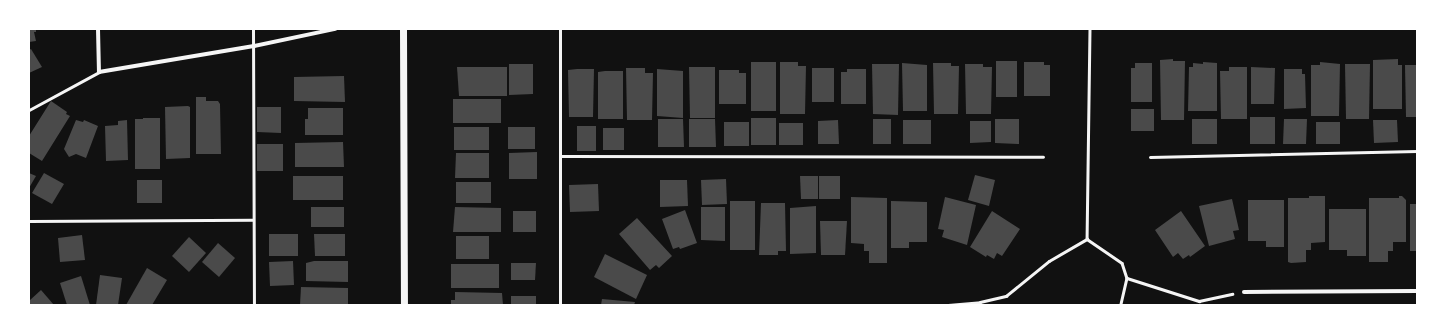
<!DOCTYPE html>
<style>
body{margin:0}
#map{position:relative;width:1446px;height:334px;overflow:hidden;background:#111;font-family:Bitter,serif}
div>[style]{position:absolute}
.building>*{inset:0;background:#4a4a4a}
.path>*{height:2.5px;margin:-1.25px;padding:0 1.25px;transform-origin:1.25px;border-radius:1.25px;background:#f5f5f5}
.service>*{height:3px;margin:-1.5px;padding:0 1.5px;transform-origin:1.5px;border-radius:1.5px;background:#f5f5f5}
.minor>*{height:4px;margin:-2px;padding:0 2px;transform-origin:2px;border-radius:2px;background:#f5f5f5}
.tertiary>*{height:7px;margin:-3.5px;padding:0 3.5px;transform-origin:3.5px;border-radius:3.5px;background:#f5f5f5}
span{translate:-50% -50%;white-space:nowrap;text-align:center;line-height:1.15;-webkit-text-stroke:4px #fff;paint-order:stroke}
.frame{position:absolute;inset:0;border:30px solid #fff;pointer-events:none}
</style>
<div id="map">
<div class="building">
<div style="clip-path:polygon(29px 29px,36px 29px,36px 32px,34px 32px,36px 41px,29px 42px)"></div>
<div style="clip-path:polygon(31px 49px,42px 67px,29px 73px,29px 50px)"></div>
<div style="clip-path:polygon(1173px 59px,1173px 61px,1185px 61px,1184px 120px,1161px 120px,1160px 60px)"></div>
<div style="clip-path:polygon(1398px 59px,1398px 65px,1402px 65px,1402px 109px,1373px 109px,1373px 60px)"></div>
<div style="clip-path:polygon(996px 61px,1017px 61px,1017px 97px,996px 97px)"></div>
<div style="clip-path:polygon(751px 62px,776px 62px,776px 111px,751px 111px)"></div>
<div style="clip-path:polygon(780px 62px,798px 62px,798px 66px,806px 66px,805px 114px,780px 114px)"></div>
<div style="clip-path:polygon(1024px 62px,1044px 62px,1044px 65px,1050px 65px,1050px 96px,1024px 96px)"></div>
<div style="clip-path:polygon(1203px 62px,1217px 63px,1217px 111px,1188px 111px,1189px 67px,1193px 67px,1193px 63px,1203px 64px)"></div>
<div style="clip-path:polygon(1320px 62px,1340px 64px,1339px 116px,1311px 116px,1311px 65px,1320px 65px)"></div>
<div style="clip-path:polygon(902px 63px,927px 65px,927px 111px,903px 111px)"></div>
<div style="clip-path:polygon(933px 63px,951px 63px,951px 66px,959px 66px,958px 114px,934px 114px)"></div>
<div style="clip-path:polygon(1135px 63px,1152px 63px,1152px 102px,1131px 102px,1131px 68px,1135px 68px)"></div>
<div style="clip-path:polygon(509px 64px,533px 64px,533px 94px,509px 95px)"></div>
<div style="clip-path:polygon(872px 64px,899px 64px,898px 115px,873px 114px)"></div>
<div style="clip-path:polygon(965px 64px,983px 64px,983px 67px,992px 67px,991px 114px,966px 114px)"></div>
<div style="clip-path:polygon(1345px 64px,1370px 64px,1369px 119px,1346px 119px)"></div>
<div style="clip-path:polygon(1405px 65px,1417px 65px,1417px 117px,1406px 117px)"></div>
<div style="clip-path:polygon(457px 67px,507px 67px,507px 96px,459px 96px)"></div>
<div style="clip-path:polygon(689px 67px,715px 67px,715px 118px,690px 118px)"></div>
<div style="clip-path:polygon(1229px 67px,1247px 67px,1247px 119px,1221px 119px,1220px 71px,1229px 71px)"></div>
<div style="clip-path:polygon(1251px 67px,1275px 68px,1274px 104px,1251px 104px)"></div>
<div style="clip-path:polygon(626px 68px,645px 68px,645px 73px,653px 73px,652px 120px,627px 120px)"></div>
<div style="clip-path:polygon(812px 68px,834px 68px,834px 102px,812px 102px)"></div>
<div style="clip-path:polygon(577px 69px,594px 69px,593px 117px,569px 117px,568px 70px)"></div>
<div style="clip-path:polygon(657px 69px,683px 71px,683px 118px,657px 116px)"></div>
<div style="clip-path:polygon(847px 69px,866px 69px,866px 104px,841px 104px,841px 72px,847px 72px)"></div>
<div style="clip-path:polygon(1284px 69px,1302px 69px,1302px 74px,1305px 74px,1306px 108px,1284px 109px)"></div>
<div style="clip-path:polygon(719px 70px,739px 70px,739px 73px,746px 73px,746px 104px,719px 104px)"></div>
<div style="clip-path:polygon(605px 71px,623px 71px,623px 119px,598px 119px,598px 72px)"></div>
<div style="clip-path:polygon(344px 76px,345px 102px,294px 101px,294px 77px)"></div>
<div style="clip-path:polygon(196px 97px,206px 97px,206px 101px,218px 101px,220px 104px,221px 154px,196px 154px)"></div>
<div style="clip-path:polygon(453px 99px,501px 99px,501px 123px,453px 123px)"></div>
<div style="clip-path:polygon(51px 101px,67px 112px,66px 114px,70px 116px,42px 161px,29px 153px,29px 136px)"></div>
<div style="clip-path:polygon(188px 106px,190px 107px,190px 158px,166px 159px,165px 107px)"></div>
<div style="clip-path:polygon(257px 107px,281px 107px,281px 133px,257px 132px)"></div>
<div style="clip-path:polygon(308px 108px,343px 108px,343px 135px,305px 135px,305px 119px,308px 119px)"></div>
<div style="clip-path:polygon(1131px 109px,1154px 109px,1154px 131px,1131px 131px)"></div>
<div style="clip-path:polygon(1250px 117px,1275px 117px,1275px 144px,1250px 144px)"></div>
<div style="clip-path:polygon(143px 118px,160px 118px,160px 169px,135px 169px,135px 119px,143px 119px)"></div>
<div style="clip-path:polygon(751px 118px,776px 118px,776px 145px,751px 145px)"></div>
<div style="clip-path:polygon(658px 119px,683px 119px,684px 147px,658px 147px)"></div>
<div style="clip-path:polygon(689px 119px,715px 119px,716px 147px,689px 147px)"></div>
<div style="clip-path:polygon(873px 119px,891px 119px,891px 144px,873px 144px)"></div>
<div style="clip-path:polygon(995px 119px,1019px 119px,1019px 144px,995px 143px)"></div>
<div style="clip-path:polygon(1192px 119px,1217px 119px,1217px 144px,1192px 144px)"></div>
<div style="clip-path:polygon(1284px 119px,1307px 119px,1306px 144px,1283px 144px)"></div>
<div style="clip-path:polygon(76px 120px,83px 122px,84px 120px,98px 126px,86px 158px,76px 154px,69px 157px,64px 149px)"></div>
<div style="clip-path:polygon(127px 120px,128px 160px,106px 161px,105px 126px,118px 125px,118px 121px)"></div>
<div style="clip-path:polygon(838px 120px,839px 144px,818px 144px,818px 121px)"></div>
<div style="clip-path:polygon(903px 120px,931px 120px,931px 144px,903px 144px)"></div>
<div style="clip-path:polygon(1373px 120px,1397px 120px,1398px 142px,1374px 143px)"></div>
<div style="clip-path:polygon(970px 121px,991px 121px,991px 142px,970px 143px)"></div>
<div style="clip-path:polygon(724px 122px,749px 122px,749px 146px,724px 146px)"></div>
<div style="clip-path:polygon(1316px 122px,1340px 122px,1340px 144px,1316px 144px)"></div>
<div style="clip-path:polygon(779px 123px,803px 123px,803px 145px,779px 145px)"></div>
<div style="clip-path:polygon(577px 126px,596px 126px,596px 151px,577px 151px)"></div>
<div style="clip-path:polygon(454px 127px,489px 127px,489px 150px,454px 150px)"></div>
<div style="clip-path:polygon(508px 127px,535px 127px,535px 149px,508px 149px)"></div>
<div style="clip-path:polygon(603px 128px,624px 128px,624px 150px,603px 150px)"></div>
<div style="clip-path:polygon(343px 142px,344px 167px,295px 167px,295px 143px)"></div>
<div style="clip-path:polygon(257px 144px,283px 144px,283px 171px,257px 171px)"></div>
<div style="clip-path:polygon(537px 152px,537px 179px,509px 179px,509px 153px)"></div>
<div style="clip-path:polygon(456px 153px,489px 153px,489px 178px,455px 178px)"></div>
<div style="clip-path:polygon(29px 173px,36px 176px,29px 188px)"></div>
<div style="clip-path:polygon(44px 173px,64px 184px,52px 204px,32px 193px)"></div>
<div style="clip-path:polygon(975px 175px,995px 180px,989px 206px,968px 200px)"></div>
<div style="clip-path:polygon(293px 176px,343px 176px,343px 200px,293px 200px)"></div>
<div style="clip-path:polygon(800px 176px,818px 176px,818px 199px,801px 199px)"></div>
<div style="clip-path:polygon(819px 176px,840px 176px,840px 199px,819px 199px)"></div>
<div style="clip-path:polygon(726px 179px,727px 204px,702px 205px,701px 180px)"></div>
<div style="clip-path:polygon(137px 180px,162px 180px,162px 203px,137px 203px)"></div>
<div style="clip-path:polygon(660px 180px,687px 180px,688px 206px,660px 207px)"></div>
<div style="clip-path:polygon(456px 182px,491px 182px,491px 203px,456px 203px)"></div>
<div style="clip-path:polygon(598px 184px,599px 211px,570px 212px,569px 185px)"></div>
<div style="clip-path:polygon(1309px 196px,1325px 196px,1325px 242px,1311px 243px,1311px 250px,1306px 250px,1306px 262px,1291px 263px,1288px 262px,1288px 198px,1309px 198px)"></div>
<div style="clip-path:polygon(1399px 196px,1402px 196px,1406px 200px,1406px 242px,1393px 242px,1393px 251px,1388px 251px,1388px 262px,1369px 262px,1369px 198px,1399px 198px)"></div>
<div style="clip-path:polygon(851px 197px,887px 198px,887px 263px,869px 263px,869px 251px,864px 251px,864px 244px,851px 243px)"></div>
<div style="clip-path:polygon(945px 197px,976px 205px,967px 245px,942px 237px,944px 230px,938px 229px)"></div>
<div style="clip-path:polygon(1232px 199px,1239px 230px,1233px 231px,1235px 239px,1209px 246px,1199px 206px)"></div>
<div style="clip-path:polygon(1248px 200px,1284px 200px,1284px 247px,1266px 247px,1266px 241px,1248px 241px)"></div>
<div style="clip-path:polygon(730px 201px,755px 201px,755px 250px,730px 250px)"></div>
<div style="clip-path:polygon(891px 201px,927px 202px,927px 242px,909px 242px,909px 248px,891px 248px)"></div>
<div style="clip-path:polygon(761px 203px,785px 203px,786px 251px,778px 251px,778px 255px,759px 255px)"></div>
<div style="clip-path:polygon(1410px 204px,1417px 204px,1417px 251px,1410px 251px)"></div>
<div style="clip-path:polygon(816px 206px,816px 253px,790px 254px,790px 208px)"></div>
<div style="clip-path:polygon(311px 207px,344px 207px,344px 227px,311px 227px)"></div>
<div style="clip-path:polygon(455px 207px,501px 208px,501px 232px,453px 232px)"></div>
<div style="clip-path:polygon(701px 207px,725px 207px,725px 241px,701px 240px)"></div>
<div style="clip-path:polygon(1329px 209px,1366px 209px,1366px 256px,1347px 256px,1347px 250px,1329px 250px)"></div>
<div style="clip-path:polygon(685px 210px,697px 243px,680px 249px,679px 247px,673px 249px,662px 219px)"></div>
<div style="clip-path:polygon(513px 211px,536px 211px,536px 232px,513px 232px)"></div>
<div style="clip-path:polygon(992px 211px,1020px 229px,1002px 256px,997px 253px,994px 259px,987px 255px,986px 257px,970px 247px)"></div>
<div style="clip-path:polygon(1181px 211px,1205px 246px,1190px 257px,1189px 255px,1183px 259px,1178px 253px,1173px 257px,1155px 230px)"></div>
<div style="clip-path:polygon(637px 218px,672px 256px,659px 268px,656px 265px,650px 270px,619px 234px)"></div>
<div style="clip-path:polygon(820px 221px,847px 221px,845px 255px,821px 255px)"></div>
<div style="clip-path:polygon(269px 234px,298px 234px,298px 256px,269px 256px)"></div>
<div style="clip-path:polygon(314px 234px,345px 234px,345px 256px,315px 256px)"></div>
<div style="clip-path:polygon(82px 235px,85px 260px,60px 262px,58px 238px)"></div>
<div style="clip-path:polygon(456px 236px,489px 236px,489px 259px,456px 259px)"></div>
<div style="clip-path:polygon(189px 237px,206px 253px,189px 272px,172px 256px)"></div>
<div style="clip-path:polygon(218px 243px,235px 258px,219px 277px,202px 262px)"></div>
<div style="clip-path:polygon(605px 254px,647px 275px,636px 299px,594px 277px)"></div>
<div style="clip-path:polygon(293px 261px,294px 285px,270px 286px,269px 262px)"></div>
<div style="clip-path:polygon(314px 261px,348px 261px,348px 282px,306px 281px,306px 263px)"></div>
<div style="clip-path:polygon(511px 263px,536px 263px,535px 280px,511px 280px)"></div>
<div style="clip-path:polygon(451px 264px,499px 264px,499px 288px,451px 288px)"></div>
<div style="clip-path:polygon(147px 268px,167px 280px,152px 305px,126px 305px)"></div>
<div style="clip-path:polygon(100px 275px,122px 278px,118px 305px,96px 305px)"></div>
<div style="clip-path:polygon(81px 276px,90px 305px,67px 305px,60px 283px)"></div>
<div style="clip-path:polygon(301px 287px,348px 288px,348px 305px,300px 305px)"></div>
<div style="clip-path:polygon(41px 290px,54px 305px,29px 305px,29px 301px)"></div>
<div style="clip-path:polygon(455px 292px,502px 293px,503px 305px,451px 305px,451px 300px,455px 300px)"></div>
<div style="clip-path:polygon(511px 296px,536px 296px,536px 305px,511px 305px)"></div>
<div style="clip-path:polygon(602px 299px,635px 302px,634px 305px,601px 305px)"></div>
</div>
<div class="path">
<div style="left:1090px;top:29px;width:210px;rotate:90.8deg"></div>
<div style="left:1087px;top:239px;width:42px;rotate:34.4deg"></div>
<div style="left:1122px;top:263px;width:16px;rotate:72deg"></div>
<div style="left:1127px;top:278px;width:28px;rotate:103deg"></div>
<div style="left:1127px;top:278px;width:76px;rotate:17.7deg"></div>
<div style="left:1199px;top:301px;width:34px;rotate:-12deg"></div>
<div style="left:948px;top:305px;width:32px;rotate:-5deg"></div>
<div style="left:980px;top:302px;width:27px;rotate:-13deg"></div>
<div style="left:1006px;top:296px;width:55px;rotate:-39.1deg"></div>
<div style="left:1049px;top:261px;width:44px;rotate:-30.1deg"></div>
</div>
<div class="service">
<div style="left:253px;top:29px;width:276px;rotate:89.8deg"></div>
<div style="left:29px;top:110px;width:80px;rotate:-28.5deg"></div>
<div style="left:560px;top:156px;width:483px;rotate:0.1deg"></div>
<div style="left:1150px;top:157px;width:267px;rotate:-1.3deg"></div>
<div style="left:29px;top:221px;width:224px;rotate:-0.3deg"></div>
<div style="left:560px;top:305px;width:276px;rotate:-90deg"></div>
</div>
<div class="minor">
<div style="left:98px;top:29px;width:43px;rotate:88.7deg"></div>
<div style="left:99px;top:72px;width:157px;rotate:-9.5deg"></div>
<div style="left:254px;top:46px;width:83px;rotate:-11.9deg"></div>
<div style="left:1244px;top:292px;width:173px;rotate:-0.3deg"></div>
</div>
<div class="tertiary">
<div style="left:403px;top:29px;width:276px;rotate:89.8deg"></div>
</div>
<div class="frame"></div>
</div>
